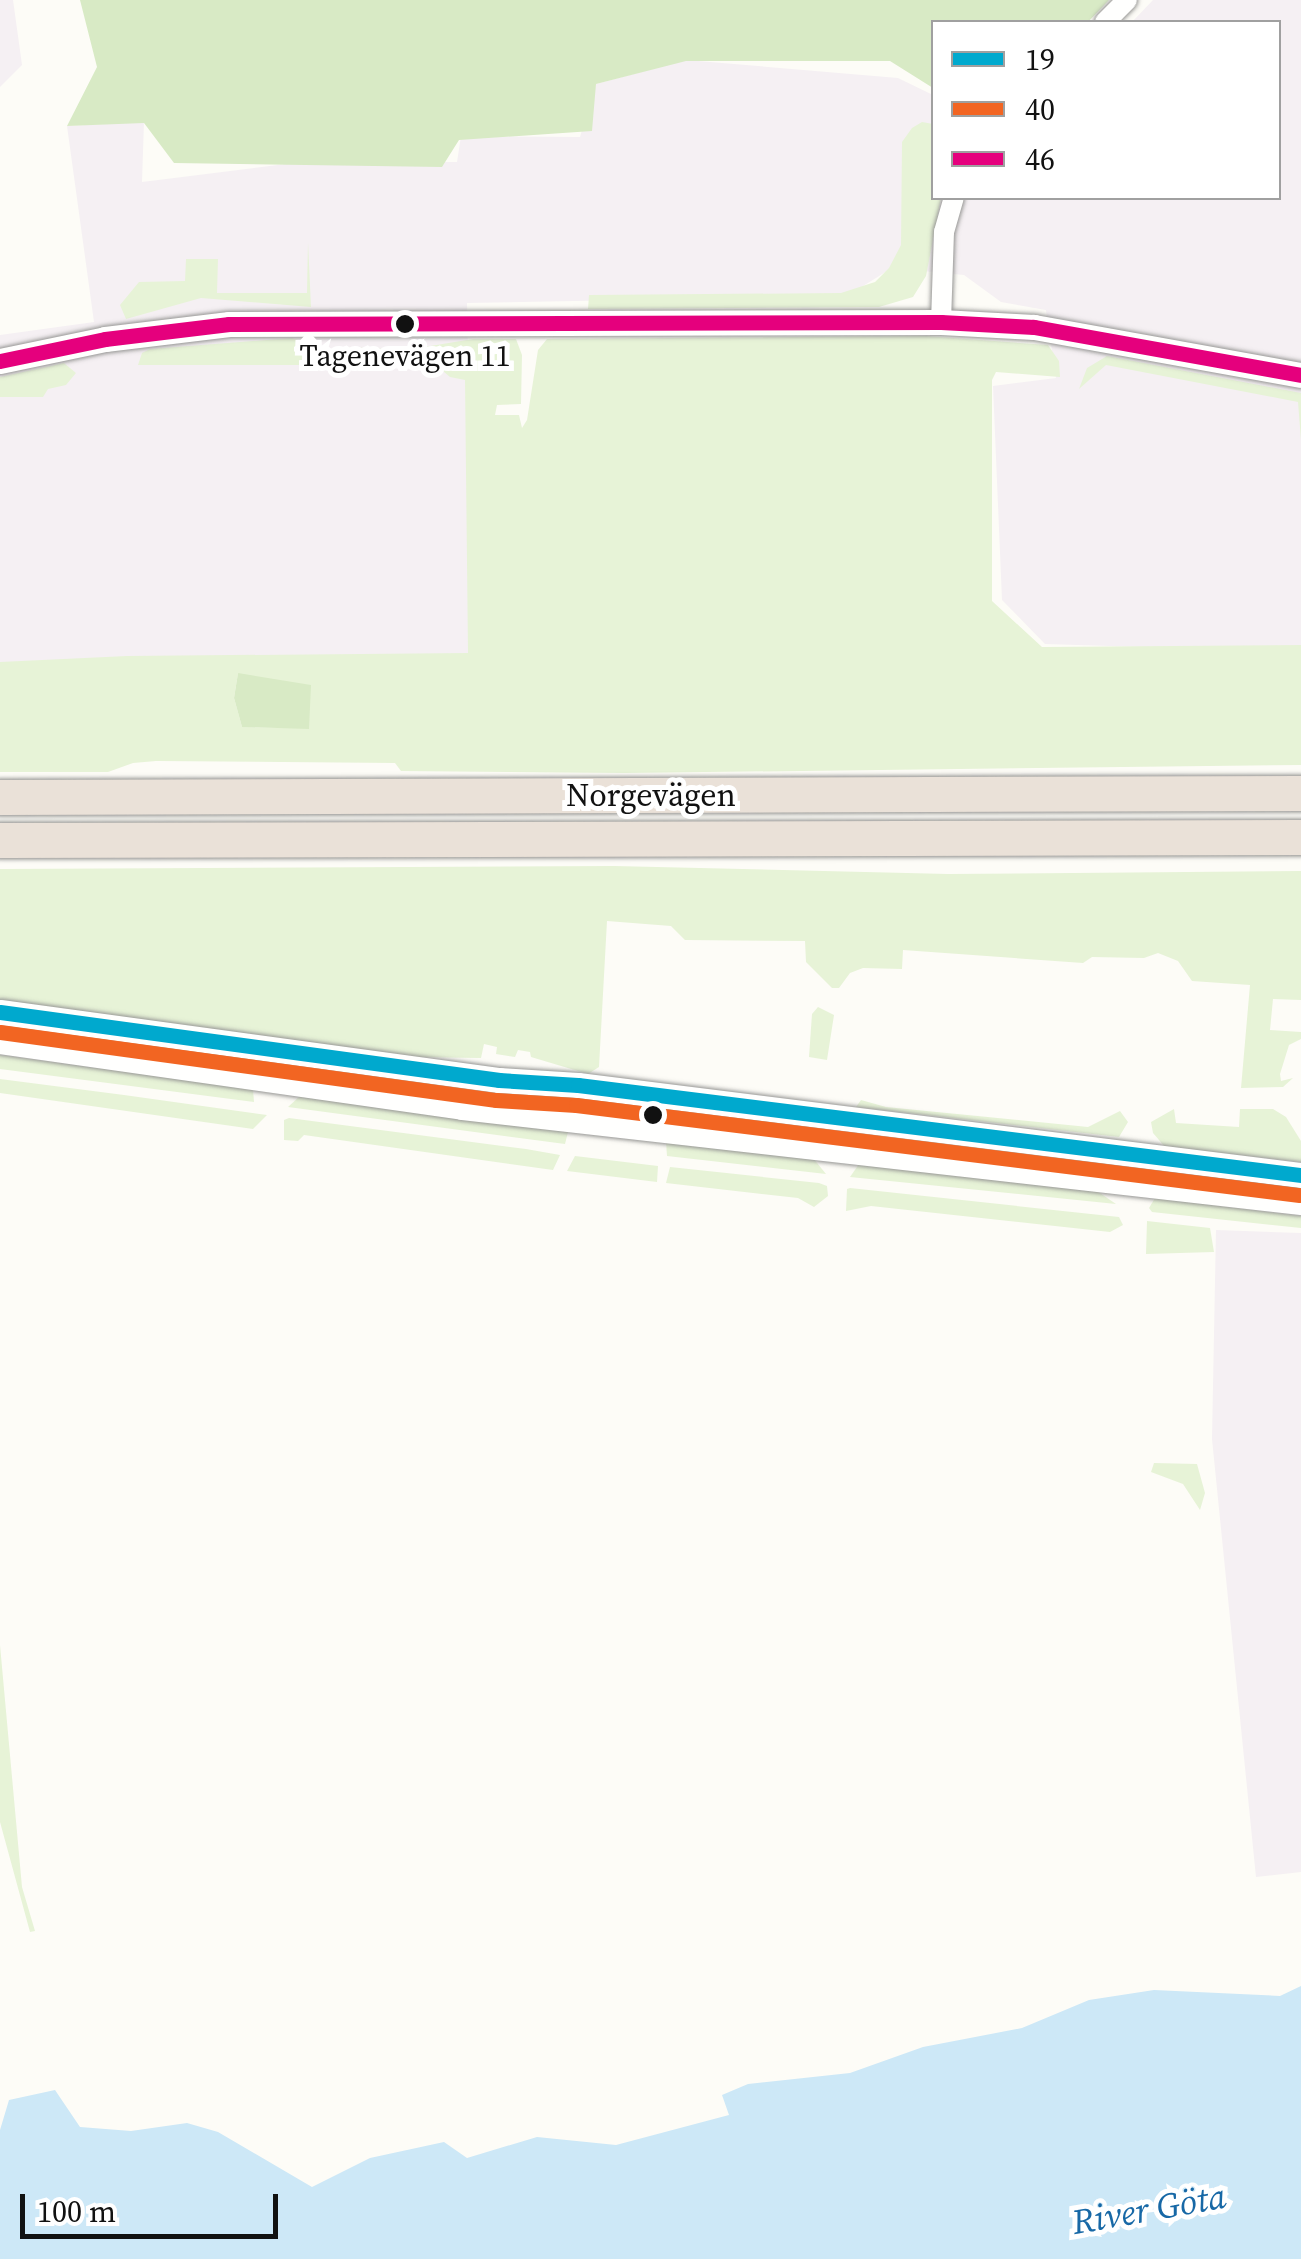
<!DOCTYPE html>
<meta charset="utf-8">
<style>
body{margin:0}
#map{position:relative;width:1301px;height:2259px;overflow:hidden;background:#fdfcf7;font-family:"Source Serif 4",serif}
div>[style]{position:absolute}
.industrial>*{inset:0;background:#f5f0f3}
.green>*{inset:0;background:#e7f3d7}
.forest>*{inset:0;background:#d8eac5}
.water>*{inset:0;background:#cde8f7}
.roads{filter:drop-shadow(0 0 2px #979795) drop-shadow(0 0 2px #979795)}
.minor>*{height:20px;margin:-10px;padding:0 10px;transform-origin:10px;border-radius:10px;background:#fffffe}
.tertiary>*{height:25px;margin:-12.5px;padding:0 12.5px;transform-origin:12.5px;border-radius:12.5px;background:#fffffe}
.motorway>*{height:35px;margin:-17.5px;padding:0 17.5px;transform-origin:17.5px;border-radius:17.5px;background:#eae1d8}
.bus-1>*{height:15px;margin:-7.5px;padding:0 7.5px;transform-origin:7.5px;border-radius:7.5px;background:#00a9ce}
.bus-2>*{height:15px;margin:-7.5px;padding:0 7.5px;transform-origin:7.5px;border-radius:7.5px;background:#f26522}
.bus-3>*{height:15px;margin:-7.5px;padding:0 7.5px;transform-origin:7.5px;border-radius:7.5px;background:#e5007d}
.dots>*{width:28px;height:28px;translate:-50% -50%;box-sizing:border-box;border:5px solid #fff;border-radius:50%}
span{translate:-50% -50%;white-space:nowrap;text-align:center;line-height:1.15;-webkit-text-stroke:10px #fff;paint-order:stroke}
.bus-label{font-size:30px;color:#111}
.street-label{font-size:32px;color:#111}
.water-label{font-size:35px;color:#1768a6;font-style:italic}
.legend{position:absolute;left:931px;top:20px;width:350px;height:180px;box-sizing:border-box;background:#fff;border:2px solid #a0a0a0;margin:0;padding:12px 18px;list-style:none;font-size:30px;color:#111}
.legend li{display:flex;align-items:center;gap:20px;height:50px}
.legend b{width:50px;border:2px solid #a0a0a0}
.scale{position:absolute;left:20px;top:2194px;width:258px;height:45px;box-sizing:border-box;border:5px solid #111;border-top:0;padding-left:12px;font-size:30px;line-height:35px;white-space:nowrap;color:#111;-webkit-text-stroke:8px #fff;paint-order:stroke}
</style>
<div id="map">
<div class="industrial">
<div style="clip-path:polygon(0 0,13px 0,22px 65px,0 87px)"></div>
<div style="clip-path:polygon(1153px 0,1301px 0,1301px 652px,1045px 644px,1002px 600px,993px 386px,1056px 378px,1046px 310px,1001px 302px,964px 275px,892px 268px,847px 296px,467px 303px,474px 662px,0 669px,0 335px,94px 322px,67px 126px,144px 122px,142px 182px,301px 162px,457px 162px,461px 136px,580px 137px,596px 84px,686px 60px,898px 78px,933px 95px,934px 198px,1278px 198px,1278px 22px,1132px 22px)"></div>
<div style="clip-path:polygon(1216px 1230px,1301px 1233px,1301px 1872px,1256px 1877px,1212px 1439px)"></div>
</div>
<div class="green">
<div style="clip-path:polygon(922px 122px,933px 124px,934px 198px,941px 198px,926px 276px,913px 297px,879px 307px,588px 309px,589px 295px,841px 293px,875px 282px,889px 268px,901px 245px,902px 142px,912px 128px)"></div>
<div style="clip-path:polygon(308px 242px,311px 307px,201px 298px,126px 319px,120px 305px,139px 282px,185px 281px,186px 259px,218px 259px,217px 293px,307px 293px)"></div>
<div style="clip-path:polygon(evenodd,926px 336px,1048px 345px,1059px 361px,1060px 377px,996px 372px,992px 380px,992px 601px,1042px 647px,1301px 645px,1301px 765px,625px 773px,401px 771px,395px 763px,156px 761px,133px 763px,108px 772px,0 772px,0 662px,127px 656px,468px 653px,465px 380px,450px 377px,437px 366px,345px 365px,346px 347px,406px 350px,473px 339px,516px 339px,522px 355px,521px 404px,497px 405px,495px 415px,519px 415px,522px 428px,527px 420px,538px 350px,547px 339px,926px 336px,238px 673px,309px 728px,242px 727px,234px 698px,238px 673px)"></div>
<div style="clip-path:polygon(292px 338px,303px 342px,302px 365px,138px 365px,142px 353px,150px 349px)"></div>
<div style="clip-path:polygon(1107px 356px,1301px 393px,1301px 440px,1298px 402px,1106px 365px,1079px 389px,1087px 368px)"></div>
<div style="clip-path:polygon(64px 363px,76px 373px,66px 385px,48px 389px,43px 397px,0 397px,0 377px)"></div>
<div style="clip-path:polygon(614px 866px,948px 874px,1301px 871px,1301px 1000px,1273px 999px,1270px 1030px,1301px 1032px,1301px 1039px,1289px 1045px,1280px 1074px,1281px 1081px,1293px 1078px,1283px 1087px,1241px 1088px,1250px 985px,1192px 981px,1178px 961px,1158px 953px,1144px 958px,1092px 957px,1083px 963px,903px 950px,902px 969px,863px 968px,850px 973px,839px 988px,832px 988px,806px 962px,805px 941px,685px 940px,671px 926px,607px 921px,599px 1067px,588px 1074px,531px 1057px,530px 1052px,518px 1050px,515px 1057px,496px 1054px,497px 1047px,484px 1044px,481px 1058px,411px 1057px,0 1001px,0 869px)"></div>
<div style="clip-path:polygon(818px 1007px,834px 1015px,827px 1060px,809px 1057px,812px 1014px)"></div>
<div style="clip-path:polygon(0 1022px,246px 1056px,251px 1059px,249px 1067px,0 1033px)"></div>
<div style="clip-path:polygon(0 1055px,253px 1089px,254px 1102px,0 1069px)"></div>
<div style="clip-path:polygon(315px 1066px,572px 1092px,570px 1106px,535px 1104px,314px 1075px)"></div>
<div style="clip-path:polygon(0 1079px,124px 1095px,267px 1115px,253px 1129px,0 1093px)"></div>
<div style="clip-path:polygon(584px 1092px,619px 1104px,806px 1126px,811px 1128px,810px 1138px,582px 1108px)"></div>
<div style="clip-path:polygon(300px 1096px,340px 1102px,568px 1132px,565px 1144px,288px 1107px)"></div>
<div style="clip-path:polygon(861px 1100px,886px 1107px,1088px 1127px,1120px 1111px,1128px 1122px,1119px 1137px,856px 1107px)"></div>
<div style="clip-path:polygon(1174px 1109px,1176px 1123px,1239px 1127px,1240px 1109px,1273px 1109px,1286px 1117px,1301px 1141px,1301px 1162px,1165px 1147px,1153px 1133px,1151px 1122px)"></div>
<div style="clip-path:polygon(289px 1118px,526px 1149px,560px 1155px,553px 1170px,304px 1135px,298px 1141px,284px 1140px,284px 1120px)"></div>
<div style="clip-path:polygon(869px 1134px,1110px 1162px,1109px 1171px,867px 1145px)"></div>
<div style="clip-path:polygon(666px 1142px,813px 1158px,826px 1174px,667px 1156px)"></div>
<div style="clip-path:polygon(575px 1156px,658px 1166px,657px 1182px,567px 1171px)"></div>
<div style="clip-path:polygon(859px 1164px,1094px 1189px,1116px 1204px,850px 1177px)"></div>
<div style="clip-path:polygon(670px 1167px,819px 1183px,827px 1186px,828px 1196px,814px 1207px,798px 1198px,666px 1183px)"></div>
<div style="clip-path:polygon(850px 1188px,1119px 1217px,1123px 1225px,1110px 1232px,871px 1206px,846px 1211px,847px 1189px)"></div>
<div style="clip-path:polygon(1155px 1198px,1301px 1216px,1301px 1228px,1152px 1212px,1149px 1208px)"></div>
<div style="clip-path:polygon(1147px 1221px,1210px 1228px,1214px 1252px,1146px 1254px)"></div>
<div style="clip-path:polygon(1154px 1463px,1197px 1464px,1205px 1493px,1200px 1510px,1183px 1484px,1151px 1472px)"></div>
<div style="clip-path:polygon(0 1645px,22px 1887px,35px 1931px,30px 1932px,0 1822px)"></div>
</div>
<div class="forest">
<div style="clip-path:polygon(80px 0,1109px 0,1088px 22px,934px 22px,933px 88px,890px 61px,686px 61px,596px 84px,592px 131px,459px 140px,442px 167px,174px 163px,144px 123px,67px 126px,97px 67px)"></div>
<div style="clip-path:polygon(238px 673px,311px 685px,309px 729px,242px 727px,234px 698px)"></div>
</div>
<div class="water">
<div style="clip-path:polygon(1301px 1986px,1301px 2259px,0 2259px,0 2130px,9px 2100px,55px 2090px,80px 2127px,131px 2131px,187px 2123px,218px 2132px,312px 2187px,370px 2158px,444px 2142px,467px 2158px,537px 2137px,616px 2145px,729px 2115px,722px 2095px,748px 2084px,850px 2073px,923px 2047px,1022px 2028px,1089px 2000px,1154px 1990px,1280px 1996px)"></div>
</div>
<div class="roads">
<div class="minor">
<div style="left:1105px;top:22px;width:31px;rotate:-45deg"></div>
<div style="left:941px;top:322px;width:90px;rotate:-88.1deg"></div>
<div style="left:944px;top:232px;width:35px;rotate:-74deg"></div>
</div>
<div class="tertiary">
<div style="left:0;top:361px;width:107px;rotate:-11.8deg"></div>
<div style="left:105px;top:339px;width:125px;rotate:-6.9deg"></div>
<div style="left:229px;top:324px;width:712px;rotate:-0.16deg"></div>
<div style="left:941px;top:322px;width:93px;rotate:3.1deg"></div>
<div style="left:1034px;top:327px;width:271px;rotate:10.2deg"></div>
<div style="left:0;top:1012px;width:504px;rotate:7.76deg"></div>
<div style="left:499px;top:1080px;width:79px;rotate:3.6deg"></div>
<div style="left:578px;top:1085px;width:729px;rotate:7.1deg"></div>
<div style="left:0;top:1041px;width:467px;rotate:8.1deg"></div>
<div style="left:462px;top:1107px;width:844px;rotate:6.46deg"></div>
</div>
<div class="motorway">
<div style="left:0;top:797px;width:1301px;rotate:-0.18deg"></div>
<div style="left:0;top:840px;width:1301px;rotate:-0.13deg"></div>
</div>
</div>
<div class="bus-1">
<div style="left:0;top:1012px;width:504px;rotate:7.76deg"></div>
<div style="left:499px;top:1080px;width:79px;rotate:3.6deg"></div>
<div style="left:578px;top:1085px;width:729px;rotate:7.1deg"></div>
</div>
<div class="bus-2">
<div style="left:0;top:1032px;width:501px;rotate:7.81deg"></div>
<div style="left:496px;top:1100px;width:80px;rotate:3.6deg"></div>
<div style="left:576px;top:1105px;width:729px;rotate:7.1deg"></div>
</div>
<div class="bus-3">
<div style="left:0;top:361px;width:107px;rotate:-11.8deg"></div>
<div style="left:105px;top:339px;width:125px;rotate:-6.9deg"></div>
<div style="left:229px;top:324px;width:712px;rotate:-0.16deg"></div>
<div style="left:941px;top:322px;width:93px;rotate:3.1deg"></div>
<div style="left:1034px;top:327px;width:271px;rotate:10.2deg"></div>
</div>
<div class="dots">
<div style="left:405px;top:324px;background:#111"></div>
<div style="left:653px;top:1115px;background:#111"></div>
</div>
<div class="bus-label">
<span style="left:405px;top:356px">Tagenevägen 11</span>
</div>
<div class="street-label">
<span style="left:651px;top:795px">Norgevägen</span>
</div>
<div class="water-label">
<span style="left:1149px;top:2209px;rotate:-10deg">River Göta</span>
</div>
<ul class="legend">
<li><b style="height:12px;background:#00a9ce"></b>19</li>
<li><b style="height:12px;background:#f26522"></b>40</li>
<li><b style="height:12px;background:#e5007d"></b>46</li>
</ul>
<div class="scale">100 m</div>
</div>
